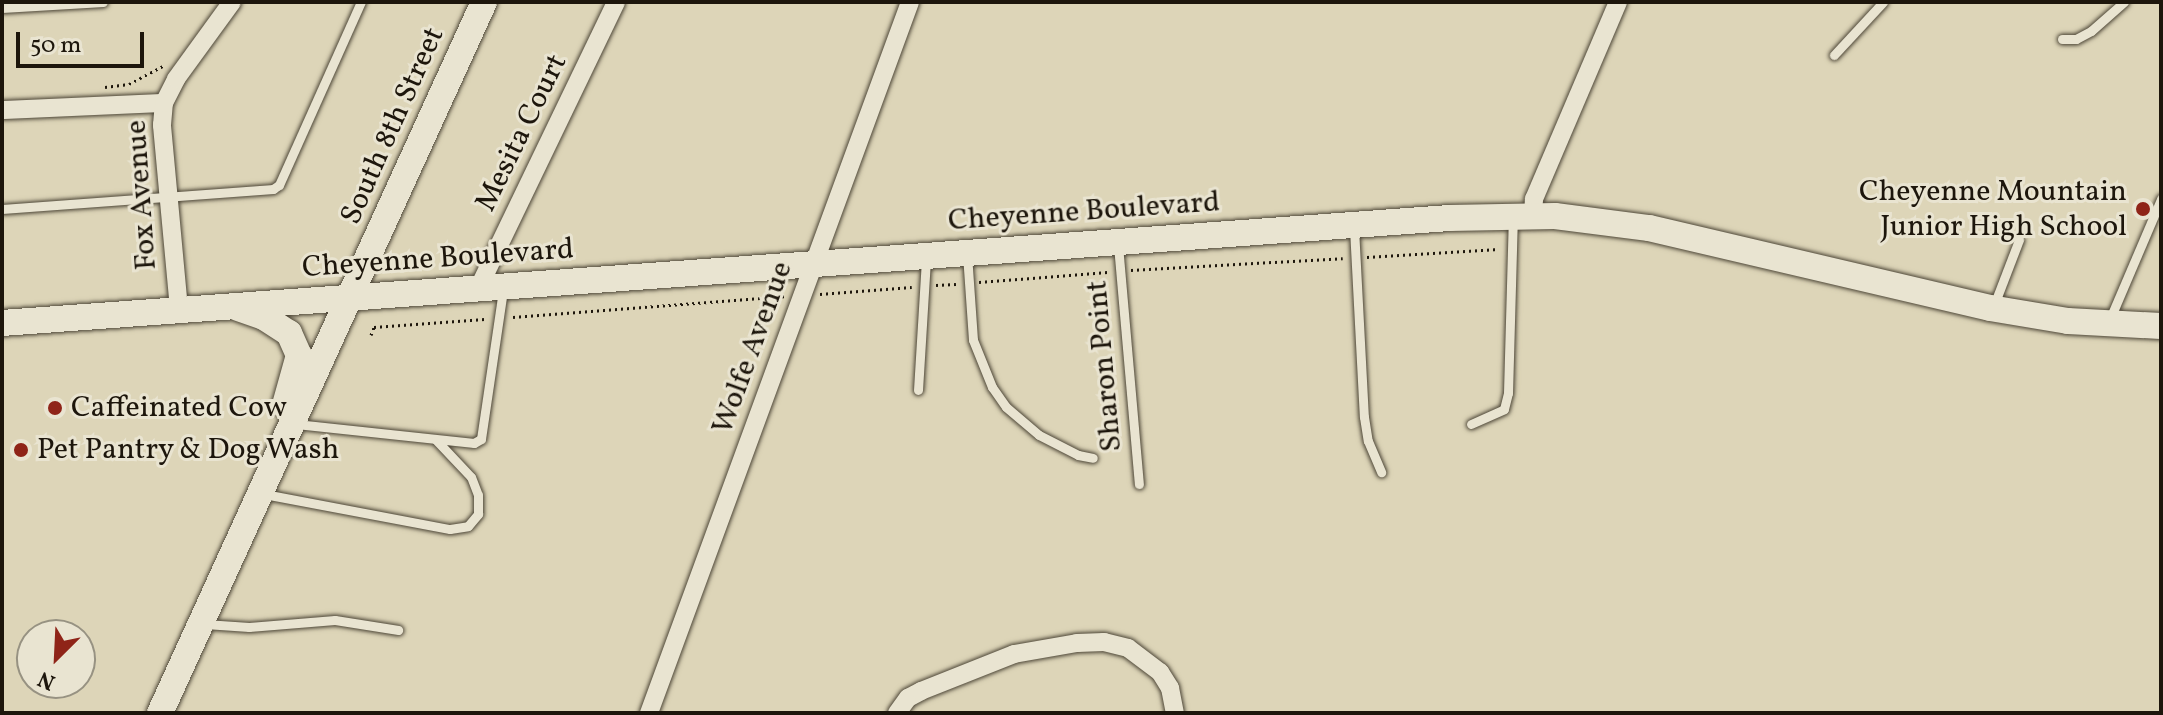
<!DOCTYPE html>
<style>
body{margin:0}
#map{position:relative;width:2163px;height:715px;overflow:hidden;background:#ddd5b8;font-family:Vollkorn,serif}
div>[style]{position:absolute}
.path>*{height:3px;margin-top:-1.5px;transform-origin:0;background:repeating-linear-gradient(90deg,#1d160c 0 2px,transparent 0 6px)}
.roads{filter:drop-shadow(0 0 2px #4d4637) drop-shadow(0 0 2px #4d4637)}
.lane>*{height:9px;margin:-4.5px;padding:0 4.5px;transform-origin:4.5px;border-radius:4.5px;background:#e9e4d1}
.street>*{height:18px;margin:-9px;padding:0 9px;transform-origin:9px;border-radius:9px;background:#e9e4d1}
.secondary>*{height:26px;margin:-13px;padding:0 13px;transform-origin:13px;border-radius:13px;background:#e9e4d1}
.dots>*{width:22px;height:22px;translate:-50% -50%;box-sizing:border-box;border:4px solid #e9e4d1;border-radius:50%}
span{translate:-50% -50%;white-space:nowrap;text-align:center;line-height:1.15;-webkit-text-stroke:6px #e9e4d1;paint-order:stroke}
.street-label{font-size:30px;color:#1d160c}
.poi-label{font-size:30px;color:#1d160c}
.right{translate:-100% -50%;text-align:right}
.left{translate:0 -50%;text-align:left}
.frame{position:absolute;inset:0;border:4px solid #1d160c;pointer-events:none}
.north{position:absolute;left:16px;top:619px;width:80px;height:80px;box-sizing:border-box;background:#e9e4d1;border:2px solid #979282;border-radius:50%;rotate:204deg;font-size:22px;font-weight:700;line-height:32px;text-align:center;color:#1d160c}
.north::after{content:'';display:block;margin:auto;width:28px;height:36px;background:#8f2418;clip-path:polygon(50% 0,100% 100%,50% 72%,0 100%)}
.scale{position:absolute;left:16px;top:32px;width:128px;height:36px;box-sizing:border-box;border:4px solid #1d160c;border-top:0;padding-left:10px;font-size:24px;line-height:28px;white-space:nowrap;color:#1d160c;-webkit-text-stroke:6px #e9e4d1;paint-order:stroke}
</style>
<div id="map">
<div class="path">
<div style="left:105px;top:87px;width:24px;rotate:-7deg"></div>
<div style="left:129px;top:84px;width:40px;rotate:-28deg"></div>
<div style="left:1367px;top:257px;width:132px;rotate:-3.5deg"></div>
<div style="left:1131px;top:270px;width:212px;rotate:-3.2deg"></div>
<div style="left:979px;top:282px;width:129px;rotate:-4.4deg"></div>
<div style="left:936px;top:285px;width:20px;rotate:-3deg"></div>
<div style="left:820px;top:294px;width:92px;rotate:-4.4deg"></div>
<div style="left:513px;top:317px;width:272px;rotate:-4.4deg"></div>
<div style="left:371px;top:335px;width:9px;rotate:-69deg"></div>
<div style="left:374px;top:327px;width:111px;rotate:-4.1deg"></div>
</div>
<div class="roads">
<div class="lane">
<div style="left:2px;top:8px;width:101px;rotate:-3.4deg"></div>
<div style="left:2062px;top:39px;width:14px"></div>
<div style="left:2076px;top:39px;width:17px;rotate:-28deg"></div>
<div style="left:2091px;top:31px;width:44px;rotate:-41.3deg"></div>
<div style="left:1834px;top:55px;width:72px;rotate:-47.2deg"></div>
<div style="left:2px;top:209px;width:272px;rotate:-4.2deg"></div>
<div style="left:273px;top:189px;width:7px;rotate:-34deg"></div>
<div style="left:279px;top:185px;width:201px;rotate:-65.9deg"></div>
<div style="left:1354px;top:228px;width:189px;rotate:87deg"></div>
<div style="left:1364px;top:417px;width:24px;rotate:81deg"></div>
<div style="left:1368px;top:441px;width:34px;rotate:67deg"></div>
<div style="left:1118px;top:245px;width:240px;rotate:85deg"></div>
<div style="left:967px;top:254px;width:86px;rotate:86deg"></div>
<div style="left:973px;top:340px;width:51px;rotate:68deg"></div>
<div style="left:992px;top:387px;width:24px;rotate:55deg"></div>
<div style="left:1006px;top:407px;width:43px;rotate:40.3deg"></div>
<div style="left:1039px;top:435px;width:44px;rotate:27.1deg"></div>
<div style="left:1078px;top:455px;width:15px;rotate:11deg"></div>
<div style="left:1994px;top:305px;width:70px;rotate:-69deg"></div>
<div style="left:2109px;top:321px;width:133px;rotate:-66.9deg"></div>
<div style="left:918px;top:390px;width:132px;rotate:-86.5deg"></div>
<div style="left:296px;top:424px;width:179px;rotate:6.1deg"></div>
<div style="left:474px;top:443px;width:8px;rotate:-30deg"></div>
<div style="left:481px;top:439px;width:151px;rotate:-81.6deg"></div>
<div style="left:1471px;top:424px;width:36px;rotate:-24deg"></div>
<div style="left:1504px;top:409px;width:16px;rotate:-76deg"></div>
<div style="left:1508px;top:393px;width:176px;rotate:-88.4deg"></div>
<div style="left:264px;top:494px;width:189px;rotate:10.7deg"></div>
<div style="left:450px;top:529px;width:18px;rotate:-9deg"></div>
<div style="left:468px;top:526px;width:16px;rotate:-50deg"></div>
<div style="left:478px;top:514px;width:19px;rotate:-90deg"></div>
<div style="left:478px;top:495px;width:19px;rotate:-111deg"></div>
<div style="left:471px;top:477px;width:51px;rotate:-133.4deg"></div>
<div style="left:205px;top:624px;width:44px;rotate:3.9deg"></div>
<div style="left:249px;top:627px;width:86px;rotate:-4.7deg"></div>
<div style="left:335px;top:620px;width:64px;rotate:9deg"></div>
</div>
<div class="street">
<div style="left:2px;top:110px;width:162px;rotate:-2.5deg"></div>
<div style="left:1533px;top:217px;width:18px;rotate:-87deg"></div>
<div style="left:1534px;top:199px;width:214px;rotate:-66.9deg"></div>
<div style="left:478px;top:289px;width:318px;rotate:-64.3deg"></div>
<div style="left:179px;top:309px;width:185px;rotate:-95.3deg"></div>
<div style="left:162px;top:125px;width:22px;rotate:-85deg"></div>
<div style="left:164px;top:103px;width:27px;rotate:-63deg"></div>
<div style="left:176px;top:79px;width:95px;rotate:-54deg"></div>
<div style="left:649px;top:713px;width:757px;rotate:-69.84deg"></div>
<div style="left:897px;top:713px;width:19px;rotate:-54deg"></div>
<div style="left:908px;top:698px;width:15px;rotate:-28deg"></div>
<div style="left:921px;top:691px;width:100px;rotate:-21.7deg"></div>
<div style="left:1014px;top:654px;width:64px;rotate:-9.9deg"></div>
<div style="left:1077px;top:643px;width:27px;rotate:-2deg"></div>
<div style="left:1104px;top:642px;width:25px;rotate:14deg"></div>
<div style="left:1128px;top:648px;width:40px;rotate:37deg"></div>
<div style="left:1160px;top:672px;width:19px;rotate:58deg"></div>
<div style="left:1170px;top:688px;width:25px;rotate:79deg"></div>
</div>
<div class="secondary">
<div style="left:238px;top:308px;width:28px;rotate:19deg"></div>
<div style="left:264px;top:317px;width:30px;rotate:33deg"></div>
<div style="left:289px;top:333px;width:24px;rotate:66deg"></div>
<div style="left:299px;top:355px;width:52px;rotate:105.6deg"></div>
<div style="left:2px;top:323px;width:1451px;rotate:-4.15deg"></div>
<div style="left:1449px;top:218px;width:106px;rotate:-1.1deg"></div>
<div style="left:1555px;top:216px;width:95px;rotate:7.3deg"></div>
<div style="left:1649px;top:228px;width:350px;rotate:13.2deg"></div>
<div style="left:1990px;top:308px;width:79px;rotate:9.5deg"></div>
<div style="left:2068px;top:321px;width:93px;rotate:3.1deg"></div>
<div style="left:160px;top:713px;width:781px;rotate:-65.5deg"></div>
</div>
</div>
<div class="dots">
<div style="left:2143px;top:209px;background:#8f2418"></div>
<div style="left:55px;top:408px;background:#8f2418"></div>
<div style="left:21px;top:450px;background:#8f2418"></div>
</div>
<div class="street-label">
<span style="left:393px;top:126px;rotate:-66deg">South 8th Street</span>
<span style="left:522px;top:133px;rotate:-64deg">Mesita Court</span>
<span style="left:142px;top:195px;rotate:-94deg">Fox Avenue</span>
<span style="left:1084px;top:212px;rotate:-4deg">Cheyenne Boulevard</span>
<span style="left:438px;top:259px;rotate:-4deg">Cheyenne Boulevard</span>
<span style="left:753px;top:348px;rotate:-70deg">Wolfe Avenue</span>
<span style="left:1105px;top:366px;rotate:-95deg">Sharon Point</span>
</div>
<div class="poi-label">
<span class="right" style="left:2127px;top:209px">Cheyenne Mountain<br>Junior High School</span>
<span class="left" style="left:71px;top:408px">Caffeinated Cow</span>
<span class="left" style="left:37px;top:450px">Pet Pantry &amp; Dog Wash</span>
</div>
<div class="frame"></div>
<div class="north">N</div>
<div class="scale">50 m</div>
</div>
